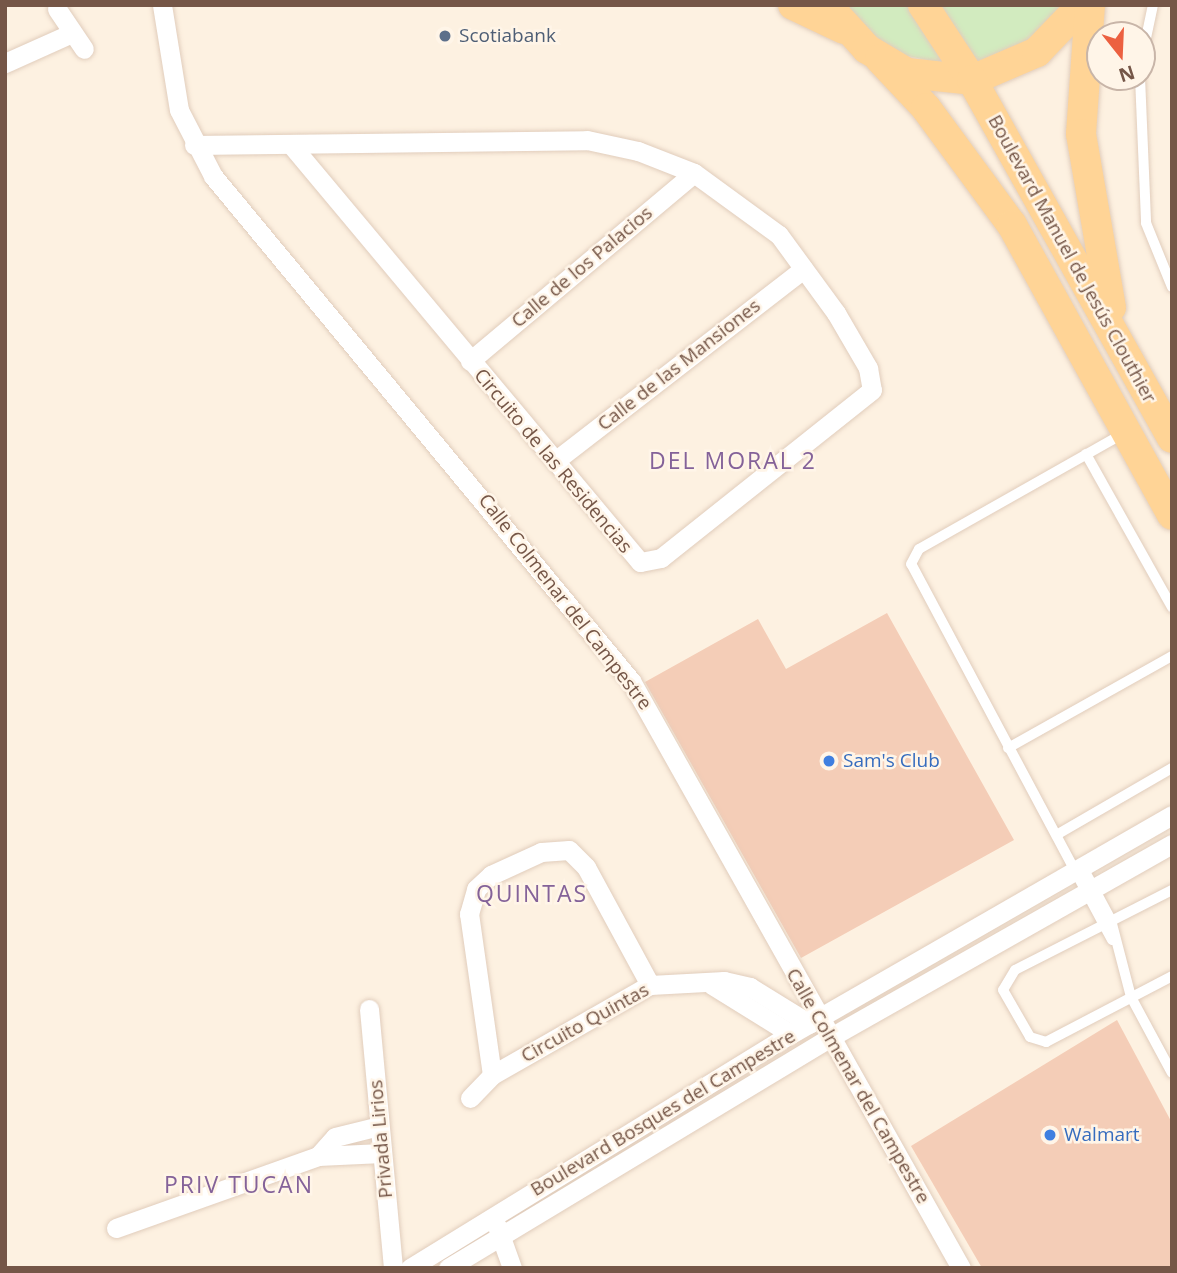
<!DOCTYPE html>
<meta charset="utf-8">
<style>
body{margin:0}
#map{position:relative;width:1177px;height:1273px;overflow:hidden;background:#fdf1e1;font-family:"Open Sans",sans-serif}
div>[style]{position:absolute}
.green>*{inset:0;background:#d2ebbf}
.building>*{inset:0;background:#f4cdb7}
.roads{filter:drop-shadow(0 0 2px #e1cdbc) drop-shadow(0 0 2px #e1cdbc)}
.service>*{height:10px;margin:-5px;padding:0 5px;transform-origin:5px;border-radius:5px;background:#fff}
.minor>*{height:19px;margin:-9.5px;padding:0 9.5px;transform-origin:9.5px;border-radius:9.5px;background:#fff}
.primary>*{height:30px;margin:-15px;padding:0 15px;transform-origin:15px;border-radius:15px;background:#ffd496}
.dots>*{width:19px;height:19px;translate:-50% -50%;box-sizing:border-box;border:4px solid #fff5e8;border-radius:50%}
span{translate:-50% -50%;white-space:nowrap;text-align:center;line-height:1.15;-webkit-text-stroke:5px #fff5e8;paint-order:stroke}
.service-label{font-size:19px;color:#4e5e75}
.left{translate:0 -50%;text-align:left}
.street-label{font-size:19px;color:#755647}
.shop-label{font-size:19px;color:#366cbe}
.quarter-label{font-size:23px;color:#846299;letter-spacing:2px}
.frame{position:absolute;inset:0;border:7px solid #755647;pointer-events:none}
.north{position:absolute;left:1086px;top:21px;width:70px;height:70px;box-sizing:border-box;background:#fff5e8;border:2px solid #c8b5a8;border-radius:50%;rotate:162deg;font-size:19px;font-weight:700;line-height:28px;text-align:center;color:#755647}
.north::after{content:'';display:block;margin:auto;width:24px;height:32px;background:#ec6040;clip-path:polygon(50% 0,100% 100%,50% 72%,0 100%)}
</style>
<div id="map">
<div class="green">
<div style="clip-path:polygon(837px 5px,907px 5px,946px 64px,893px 53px)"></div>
<div style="clip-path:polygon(941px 5px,1062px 5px,1034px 38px,976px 64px)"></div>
</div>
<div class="building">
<div style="clip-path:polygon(887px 613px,1014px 840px,801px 958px,645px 682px,758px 619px,786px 669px)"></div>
<div style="clip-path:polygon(1117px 1020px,1172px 1123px,1172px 1268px,982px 1268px,911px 1146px)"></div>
</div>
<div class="roads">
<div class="service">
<div style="left:1142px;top:57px;width:53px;rotate:-78.1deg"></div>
<div style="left:1140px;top:77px;width:146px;rotate:87.6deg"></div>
<div style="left:1146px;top:223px;width:69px;rotate:67.9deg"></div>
<div style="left:1086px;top:454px;width:176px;rotate:60.7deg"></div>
<div style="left:1008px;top:748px;width:188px;rotate:-29.3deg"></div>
<div style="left:1058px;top:834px;width:132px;rotate:-30.1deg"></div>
<div style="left:1081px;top:864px;width:64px;rotate:61.8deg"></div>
<div style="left:1111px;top:920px;width:80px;rotate:75.4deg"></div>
<div style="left:1131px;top:997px;width:86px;rotate:61.7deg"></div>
<div style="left:1172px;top:890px;width:176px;rotate:153deg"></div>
<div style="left:1015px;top:970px;width:23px;rotate:121deg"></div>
<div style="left:1003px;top:990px;width:54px;rotate:60.1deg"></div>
<div style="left:1030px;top:1037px;width:17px;rotate:17deg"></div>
<div style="left:1046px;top:1042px;width:142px;rotate:-27.6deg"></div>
<div style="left:1112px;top:940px;width:426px;rotate:-118.1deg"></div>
<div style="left:911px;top:564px;width:17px;rotate:-62deg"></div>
<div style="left:919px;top:549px;width:236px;rotate:-29.5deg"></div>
</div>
<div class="minor">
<div style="left:162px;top:5px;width:106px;rotate:80.8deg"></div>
<div style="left:179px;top:110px;width:74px;rotate:62.7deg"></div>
<div style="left:213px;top:176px;width:656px;rotate:50.38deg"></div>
<div style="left:631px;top:681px;width:673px;rotate:60.66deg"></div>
<div style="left:57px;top:9px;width:48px;rotate:56deg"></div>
<div style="left:5px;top:63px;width:73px;rotate:-24.1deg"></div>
<div style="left:194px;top:145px;width:393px;rotate:-0.7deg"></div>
<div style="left:587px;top:140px;width:52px;rotate:12.2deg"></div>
<div style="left:638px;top:151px;width:60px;rotate:21.4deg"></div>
<div style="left:694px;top:173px;width:105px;rotate:36.1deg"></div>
<div style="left:779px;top:235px;width:97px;rotate:53.8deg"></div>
<div style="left:836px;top:313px;width:64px;rotate:59.8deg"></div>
<div style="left:868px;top:368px;width:22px;rotate:80deg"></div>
<div style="left:872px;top:390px;width:270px;rotate:141.5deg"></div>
<div style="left:661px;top:558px;width:21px;rotate:169deg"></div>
<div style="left:640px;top:562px;width:542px;rotate:-129.91deg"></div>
<div style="left:470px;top:361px;width:292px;rotate:-40deg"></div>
<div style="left:555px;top:461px;width:314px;rotate:-37.7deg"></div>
<div style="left:712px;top:985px;width:93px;rotate:31.8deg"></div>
<div style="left:369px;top:1009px;width:260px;rotate:84.7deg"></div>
<div style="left:492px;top:1075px;width:163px;rotate:-98.1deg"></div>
<div style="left:469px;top:914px;width:26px;rotate:-74deg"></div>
<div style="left:476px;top:889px;width:21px;rotate:-43deg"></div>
<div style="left:491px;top:875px;width:55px;rotate:-24.7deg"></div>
<div style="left:541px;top:852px;width:28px;rotate:-4deg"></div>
<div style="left:569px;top:850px;width:24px;rotate:45deg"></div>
<div style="left:586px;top:867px;width:134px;rotate:61.5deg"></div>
<div style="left:470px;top:1098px;width:32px;rotate:-46deg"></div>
<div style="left:492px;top:1075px;width:182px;rotate:-29.7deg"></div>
<div style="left:650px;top:985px;width:74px;rotate:-3.1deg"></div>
<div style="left:724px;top:981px;width:27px;rotate:13deg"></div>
<div style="left:750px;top:987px;width:70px;rotate:31.7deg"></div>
<div style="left:318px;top:1156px;width:25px;rotate:-48deg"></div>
<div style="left:335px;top:1137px;width:45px;rotate:-14deg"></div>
<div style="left:497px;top:1226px;width:45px;rotate:70.3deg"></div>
<div style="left:116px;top:1228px;width:214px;rotate:-19.6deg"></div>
<div style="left:318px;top:1156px;width:64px;rotate:-2.7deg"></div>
<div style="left:410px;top:1268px;width:447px;rotate:-31.6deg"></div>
<div style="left:791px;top:1034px;width:439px;rotate:-29.9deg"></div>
<div style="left:448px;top:1268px;width:445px;rotate:-31.1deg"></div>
<div style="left:829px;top:1038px;width:394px;rotate:-29.5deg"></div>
</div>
<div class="primary">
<div style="left:793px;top:5px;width:56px;rotate:25.2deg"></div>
<div style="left:827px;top:5px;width:59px;rotate:47.7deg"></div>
<div style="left:867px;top:49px;width:47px;rotate:31deg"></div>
<div style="left:907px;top:73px;width:65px;rotate:6.1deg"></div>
<div style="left:972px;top:80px;width:71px;rotate:-23.3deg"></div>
<div style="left:1037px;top:52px;width:65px;rotate:-46.2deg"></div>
<div style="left:923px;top:5px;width:90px;rotate:56.8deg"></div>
<div style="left:972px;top:80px;width:410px;rotate:60.8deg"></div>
<div style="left:1090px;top:5px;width:129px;rotate:94deg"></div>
<div style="left:1081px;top:134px;width:176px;rotate:80.2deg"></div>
<div style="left:880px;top:59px;width:67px;rotate:46.8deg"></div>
<div style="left:926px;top:108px;width:145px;rotate:53.7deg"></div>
<div style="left:1012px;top:225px;width:331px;rotate:61.1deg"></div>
</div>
</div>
<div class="dots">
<div style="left:445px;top:36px;background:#5c6f8a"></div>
<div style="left:829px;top:761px;background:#3f7fe0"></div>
<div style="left:1050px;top:1135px;background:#3f7fe0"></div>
</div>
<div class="service-label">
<span class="left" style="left:459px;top:36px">Scotiabank</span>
</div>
<div class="street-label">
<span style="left:1072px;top:259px;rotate:61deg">Boulevard Manuel de Jesús Clouthier</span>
<span style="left:582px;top:267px;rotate:-40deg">Calle de los Palacios</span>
<span style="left:679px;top:365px;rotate:-38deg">Calle de las Mansiones</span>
<span style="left:553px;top:461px;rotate:50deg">Circuito de las Residencias</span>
<span style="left:565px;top:602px;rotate:52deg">Calle Colmenar del Campestre</span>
<span style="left:585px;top:1023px;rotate:-29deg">Circuito Quintas</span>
<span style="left:858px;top:1086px;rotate:60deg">Calle Colmenar del Campestre</span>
<span style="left:663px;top:1113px;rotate:-31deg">Boulevard Bosques del Campestre</span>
<span style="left:381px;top:1139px;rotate:-95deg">Privada Lirios</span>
</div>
<div class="shop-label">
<span class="left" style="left:843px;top:761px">Sam's Club</span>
<span class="left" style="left:1064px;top:1135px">Walmart</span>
</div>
<div class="quarter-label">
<span style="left:733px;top:460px">DEL MORAL 2</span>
<span style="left:532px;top:893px">QUINTAS</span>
<span style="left:239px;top:1184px">PRIV TUCAN</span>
</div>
<div class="frame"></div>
<div class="north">N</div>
</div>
